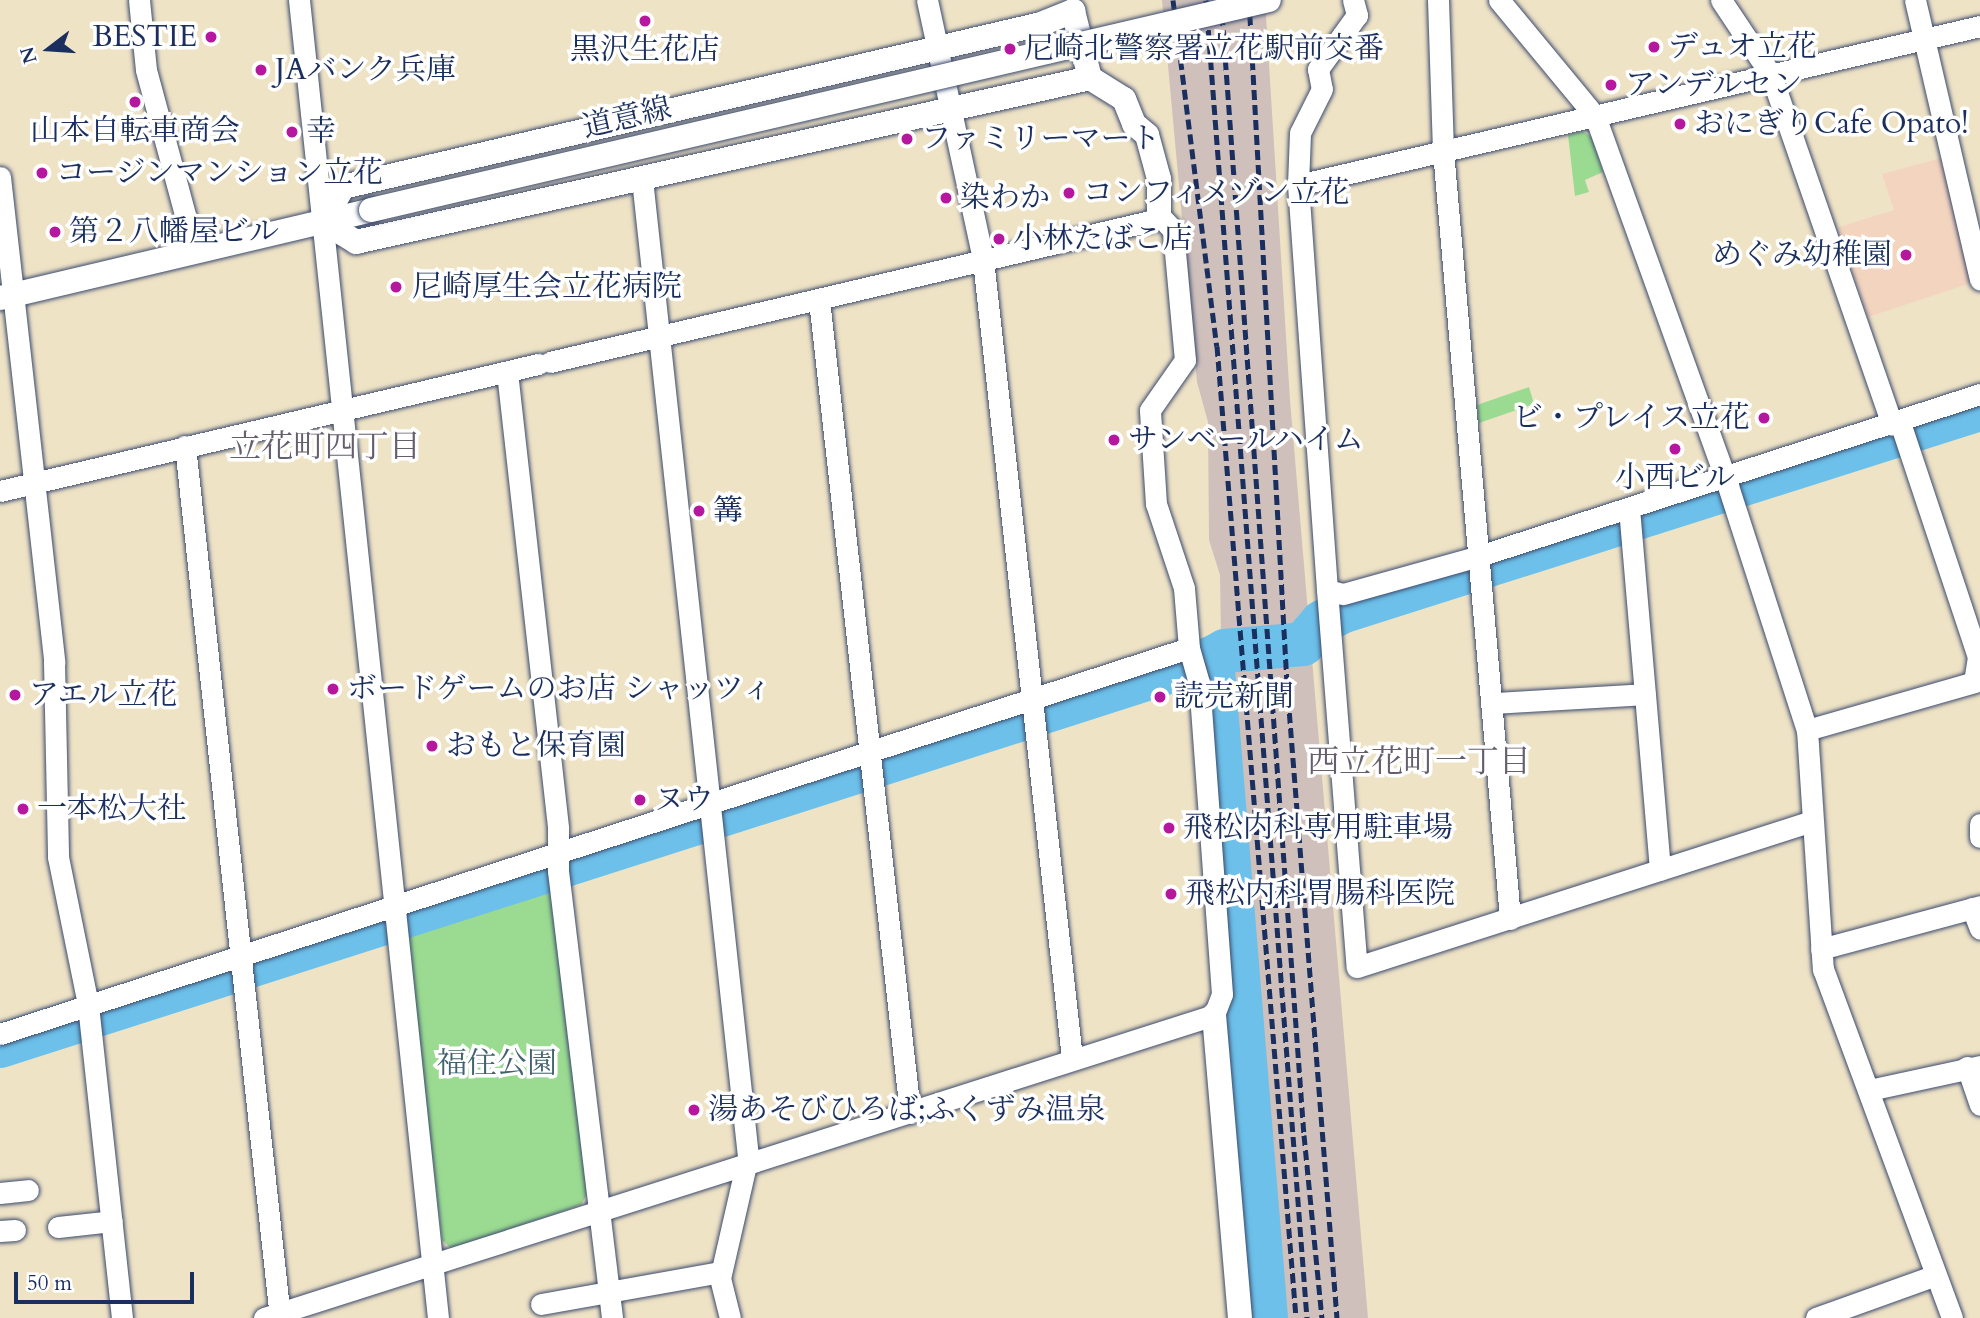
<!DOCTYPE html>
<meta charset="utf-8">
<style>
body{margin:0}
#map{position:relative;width:1980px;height:1318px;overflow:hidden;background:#efe3c6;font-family:Cardo,"Noto Serif JP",serif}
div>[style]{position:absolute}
.built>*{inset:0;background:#f3d4bf}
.industrial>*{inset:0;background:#cfc0bb}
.green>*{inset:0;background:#9bdb91}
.river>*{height:44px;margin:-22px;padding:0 22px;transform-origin:22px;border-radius:22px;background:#6cc0e9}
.roads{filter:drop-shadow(0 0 2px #3b4a6e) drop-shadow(0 0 2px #3b4a6e)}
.minor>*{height:21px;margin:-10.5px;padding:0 10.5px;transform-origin:10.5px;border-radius:10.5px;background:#fff}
.tertiary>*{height:24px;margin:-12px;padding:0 12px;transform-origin:12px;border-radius:12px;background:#fff}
.rail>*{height:5px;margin-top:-2.5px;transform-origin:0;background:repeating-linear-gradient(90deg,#1b2f5e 0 10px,transparent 0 15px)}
.bridges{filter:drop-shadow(0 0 2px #3b4a6e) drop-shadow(0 0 2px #3b4a6e)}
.tertiary-bridge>*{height:24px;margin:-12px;padding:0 12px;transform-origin:12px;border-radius:12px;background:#fff}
.dots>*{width:19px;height:19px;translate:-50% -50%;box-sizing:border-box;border:4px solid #fff;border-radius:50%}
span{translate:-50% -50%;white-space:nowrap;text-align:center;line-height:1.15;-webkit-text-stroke:7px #fff;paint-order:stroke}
.poi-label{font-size:30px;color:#1b2f5e}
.right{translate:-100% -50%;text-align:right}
.left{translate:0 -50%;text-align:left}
.street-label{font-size:30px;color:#1b2f5e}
.park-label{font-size:30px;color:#41636d}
.neighbourhood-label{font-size:32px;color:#645e6d}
.north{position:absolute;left:14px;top:14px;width:70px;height:70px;-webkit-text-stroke:5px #fff;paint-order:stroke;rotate:253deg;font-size:19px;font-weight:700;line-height:28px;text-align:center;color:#1b2f5e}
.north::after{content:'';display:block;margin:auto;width:24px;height:32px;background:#1b2f5e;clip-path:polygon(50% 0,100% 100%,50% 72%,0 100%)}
.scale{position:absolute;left:14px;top:1272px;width:180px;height:32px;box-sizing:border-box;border:4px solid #1b2f5e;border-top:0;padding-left:9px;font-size:21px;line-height:24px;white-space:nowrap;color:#1b2f5e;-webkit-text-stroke:5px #fff;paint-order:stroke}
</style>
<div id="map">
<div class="built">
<div style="clip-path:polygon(1941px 158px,1971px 283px,1868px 317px,1839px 227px,1894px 210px,1882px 174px)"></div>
</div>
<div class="industrial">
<div style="clip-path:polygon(1162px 0,1265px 0,1290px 400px,1368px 1318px,1272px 1318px,1217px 661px,1226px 646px,1221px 635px,1220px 575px,1209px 540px,1208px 422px,1197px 382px)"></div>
</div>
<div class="green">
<div style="clip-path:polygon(1582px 131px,1592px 137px,1603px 172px,1585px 180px,1589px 192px,1575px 196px,1568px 135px)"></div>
<div style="clip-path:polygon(1529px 387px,1534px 404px,1479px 423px,1477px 405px)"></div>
<div style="clip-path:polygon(542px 881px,550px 887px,587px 1194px,581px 1205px,452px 1249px,442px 1240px,406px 935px,412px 922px)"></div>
</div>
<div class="river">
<div style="left:0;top:1046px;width:1273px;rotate:-17.75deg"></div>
<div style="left:1266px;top:1318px;width:662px;rotate:-94.68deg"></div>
<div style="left:1212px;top:658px;width:15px;rotate:-28deg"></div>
<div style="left:1225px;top:651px;width:78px;rotate:-5.1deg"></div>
<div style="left:1303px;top:644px;width:29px;rotate:-49deg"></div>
<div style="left:1322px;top:622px;width:25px;rotate:-27deg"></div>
<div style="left:1344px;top:611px;width:667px;rotate:-17.62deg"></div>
</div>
<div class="roads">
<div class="minor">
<div style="left:139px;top:0;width:70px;rotate:84.3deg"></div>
<div style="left:146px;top:70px;width:188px;rotate:74.9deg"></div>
<div style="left:299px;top:0;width:1325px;rotate:83.98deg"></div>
<div style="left:927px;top:0;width:266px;rotate:77.8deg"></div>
<div style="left:983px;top:260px;width:804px;rotate:83.64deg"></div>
<div style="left:1353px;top:0;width:16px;rotate:75deg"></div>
<div style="left:1357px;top:15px;width:67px;rotate:125.8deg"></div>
<div style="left:1318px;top:69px;width:20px;rotate:79deg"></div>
<div style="left:1322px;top:89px;width:49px;rotate:116.6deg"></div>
<div style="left:1300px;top:133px;width:52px;rotate:92.2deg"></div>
<div style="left:1298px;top:185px;width:406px;rotate:85.9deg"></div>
<div style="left:1327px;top:590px;width:16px;rotate:14deg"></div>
<div style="left:1343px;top:594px;width:141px;rotate:-15.6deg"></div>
<div style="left:1479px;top:556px;width:527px;rotate:-17.92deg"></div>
<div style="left:1438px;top:0;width:151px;rotate:88.1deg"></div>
<div style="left:1443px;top:151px;width:771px;rotate:85.01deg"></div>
<div style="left:1499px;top:0;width:151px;rotate:50.4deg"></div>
<div style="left:1595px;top:116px;width:393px;rotate:70.2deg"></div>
<div style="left:1728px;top:486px;width:256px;rotate:72.1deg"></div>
<div style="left:1807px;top:730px;width:240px;rotate:86.2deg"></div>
<div style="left:1823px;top:969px;width:372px;rotate:69.7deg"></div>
<div style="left:1721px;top:0;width:90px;rotate:56.3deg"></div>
<div style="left:1771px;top:75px;width:370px;rotate:70.9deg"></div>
<div style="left:1915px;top:0;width:287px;rotate:76.9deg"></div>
<div style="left:0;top:177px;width:488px;rotate:83.6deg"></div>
<div style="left:54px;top:662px;width:195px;rotate:88.8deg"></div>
<div style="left:58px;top:857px;width:151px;rotate:78.5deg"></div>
<div style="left:88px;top:1005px;width:315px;rotate:83.8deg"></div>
<div style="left:642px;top:179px;width:983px;rotate:83.81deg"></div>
<div style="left:748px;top:1156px;width:125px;rotate:102.9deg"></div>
<div style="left:720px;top:1278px;width:41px;rotate:76deg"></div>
<div style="left:1298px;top:185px;width:700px;rotate:-13.12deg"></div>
<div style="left:819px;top:300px;width:818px;rotate:83.61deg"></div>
<div style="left:507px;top:372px;width:459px;rotate:83.6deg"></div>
<div style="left:558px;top:828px;width:43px;rotate:90deg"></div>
<div style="left:558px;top:871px;width:450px;rotate:83.1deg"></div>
<div style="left:185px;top:446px;width:877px;rotate:83.78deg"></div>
<div style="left:0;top:491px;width:553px;rotate:-13.28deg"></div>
<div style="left:1629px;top:508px;width:363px;rotate:85.1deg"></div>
<div style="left:1327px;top:590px;width:378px;rotate:85.5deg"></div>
<div style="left:1357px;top:967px;width:478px;rotate:-17.8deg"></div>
<div style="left:1494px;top:703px;width:151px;rotate:-3.4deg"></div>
<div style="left:1807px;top:730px;width:174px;rotate:-16deg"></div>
<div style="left:1974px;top:682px;width:25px;rotate:-81deg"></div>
<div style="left:1978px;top:657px;width:248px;rotate:-108.4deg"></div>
<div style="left:1980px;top:824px;width:13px;rotate:90deg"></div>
<div style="left:1972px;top:908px;width:22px;rotate:69deg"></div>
<div style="left:1821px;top:949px;width:165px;rotate:-15.1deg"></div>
<div style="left:0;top:1034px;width:1250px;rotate:-17.99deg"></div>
<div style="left:1967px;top:1067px;width:40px;rotate:71.1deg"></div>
<div style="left:1869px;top:1090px;width:114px;rotate:-12.2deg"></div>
<div style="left:0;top:1193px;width:28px;rotate:-6deg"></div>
<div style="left:58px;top:1227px;width:54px;rotate:-6.3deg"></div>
<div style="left:0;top:1231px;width:15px;rotate:-4deg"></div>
<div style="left:541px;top:1304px;width:183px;rotate:-10.1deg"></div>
<div style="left:264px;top:1318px;width:997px;rotate:-17.69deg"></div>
<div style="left:1214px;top:1015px;width:22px;rotate:-69deg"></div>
<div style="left:1222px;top:994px;width:312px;rotate:-94.2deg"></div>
<div style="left:1199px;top:683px;width:36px;rotate:-106deg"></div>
<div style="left:1189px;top:648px;width:60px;rotate:-94.8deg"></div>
<div style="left:1184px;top:588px;width:89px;rotate:-108.4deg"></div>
<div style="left:1156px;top:504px;width:94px;rotate:-93.7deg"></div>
<div style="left:1150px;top:410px;width:61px;rotate:-55deg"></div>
<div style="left:1185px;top:360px;width:131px;rotate:-95.3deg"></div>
<div style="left:1173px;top:230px;width:21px;rotate:-133deg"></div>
<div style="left:1159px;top:215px;width:11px;rotate:146deg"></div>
<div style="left:1150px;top:221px;width:616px;rotate:166.78deg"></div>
<div style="left:1816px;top:1318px;width:127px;rotate:-19.7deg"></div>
</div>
<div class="tertiary">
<div style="left:323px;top:222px;width:40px;rotate:-60.3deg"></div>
<div style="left:343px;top:187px;width:717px;rotate:-13.14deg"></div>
<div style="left:1041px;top:24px;width:35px;rotate:-22deg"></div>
<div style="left:1073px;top:11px;width:69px;rotate:75.8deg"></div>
<div style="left:1090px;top:78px;width:40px;rotate:32deg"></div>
<div style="left:1124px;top:99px;width:27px;rotate:68deg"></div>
<div style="left:1134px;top:124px;width:17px;rotate:40deg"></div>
<div style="left:1147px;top:135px;width:46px;rotate:74.7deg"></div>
<div style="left:1159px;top:179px;width:36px;rotate:90deg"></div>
<div style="left:323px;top:222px;width:39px;rotate:31deg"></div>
<div style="left:356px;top:242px;width:752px;rotate:-12.59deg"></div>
<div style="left:0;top:298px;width:381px;rotate:-13.3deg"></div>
<div style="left:1214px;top:1015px;width:304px;rotate:85.1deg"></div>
</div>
</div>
<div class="rail">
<div style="left:1173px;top:0;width:349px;rotate:82.8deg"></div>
<div style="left:1217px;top:346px;width:975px;rotate:85.35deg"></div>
<div style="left:1206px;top:0;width:1322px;rotate:85.62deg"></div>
<div style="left:1221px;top:0;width:1138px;rotate:85.82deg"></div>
<div style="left:1304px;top:1135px;width:184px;rotate:84.4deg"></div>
<div style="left:1249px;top:0;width:684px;rotate:86.82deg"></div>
<div style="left:1287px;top:683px;width:637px;rotate:85.5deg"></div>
</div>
<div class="bridges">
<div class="tertiary-bridge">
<div style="left:371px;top:210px;width:922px;rotate:-13.16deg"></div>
</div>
</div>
<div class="dots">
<div style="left:645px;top:21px;background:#b5179e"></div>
<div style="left:211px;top:37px;background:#b5179e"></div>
<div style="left:1654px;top:47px;background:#b5179e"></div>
<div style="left:1010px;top:49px;background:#b5179e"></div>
<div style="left:261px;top:70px;background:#b5179e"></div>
<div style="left:1611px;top:85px;background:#b5179e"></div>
<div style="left:135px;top:102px;background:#b5179e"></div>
<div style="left:1680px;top:124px;background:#b5179e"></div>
<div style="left:292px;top:132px;background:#b5179e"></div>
<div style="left:907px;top:139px;background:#b5179e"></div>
<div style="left:42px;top:173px;background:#b5179e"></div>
<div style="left:1069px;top:193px;background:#b5179e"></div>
<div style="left:946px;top:198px;background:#b5179e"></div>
<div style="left:55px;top:232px;background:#b5179e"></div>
<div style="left:999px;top:239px;background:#b5179e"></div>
<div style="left:1906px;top:255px;background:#b5179e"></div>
<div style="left:396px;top:287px;background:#b5179e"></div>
<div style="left:1764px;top:418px;background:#b5179e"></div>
<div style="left:1114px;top:440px;background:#b5179e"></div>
<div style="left:1675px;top:449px;background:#b5179e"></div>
<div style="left:699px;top:511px;background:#b5179e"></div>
<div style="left:333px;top:689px;background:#b5179e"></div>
<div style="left:15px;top:695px;background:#b5179e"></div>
<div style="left:1160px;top:697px;background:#b5179e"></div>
<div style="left:432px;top:746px;background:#b5179e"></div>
<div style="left:640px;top:800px;background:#b5179e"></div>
<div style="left:23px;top:809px;background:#b5179e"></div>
<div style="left:1169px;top:828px;background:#b5179e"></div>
<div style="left:1171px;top:894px;background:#b5179e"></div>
<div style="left:694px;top:1110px;background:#b5179e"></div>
</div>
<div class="poi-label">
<span class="right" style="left:197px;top:37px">BESTIE</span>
<span class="left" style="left:1668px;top:47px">デュオ立花</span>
<span class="left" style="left:1024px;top:49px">尼崎北警察署立花駅前交番</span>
<span style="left:645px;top:50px">黒沢生花店</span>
<span class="left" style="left:275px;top:70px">JAバンク兵庫</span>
<span class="left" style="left:1625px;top:85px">アンデルセン</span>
<span class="left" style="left:1694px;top:124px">おにぎりCafe Opato!</span>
<span style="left:135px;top:131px">山本自転車商会</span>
<span class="left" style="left:306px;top:132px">幸</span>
<span class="left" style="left:921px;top:139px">ファミリーマート</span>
<span class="left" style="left:56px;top:173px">コージンマンション立花</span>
<span class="left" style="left:1083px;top:193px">コンフィメゾン立花</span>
<span class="left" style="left:960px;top:198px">染わか</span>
<span class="left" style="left:69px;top:232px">第２八幡屋ビル</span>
<span class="left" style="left:1013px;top:239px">小林たばこ店</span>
<span class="right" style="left:1892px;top:255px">めぐみ幼稚園</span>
<span class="left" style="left:412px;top:287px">尼崎厚生会立花病院</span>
<span class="right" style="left:1750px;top:418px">ビ・プレイス立花</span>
<span class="left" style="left:1128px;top:440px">サンベールハイム</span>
<span style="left:1675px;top:478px">小西ビル</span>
<span class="left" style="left:713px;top:511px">篝</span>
<span class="left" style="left:347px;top:689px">ボードゲームのお店 シャッツィ</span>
<span class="left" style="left:29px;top:695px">アエル立花</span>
<span class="left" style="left:1174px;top:697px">読売新聞</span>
<span class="left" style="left:446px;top:746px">おもと保育園</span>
<span class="left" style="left:654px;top:800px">ヌウ</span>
<span class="left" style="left:37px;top:809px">一本松大社</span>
<span class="left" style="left:1183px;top:828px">飛松内科専用駐車場</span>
<span class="left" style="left:1185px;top:894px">飛松内科胃腸科医院</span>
<span class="left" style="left:708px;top:1110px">湯あそびひろば;ふくずみ温泉</span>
</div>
<div class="street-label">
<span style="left:627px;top:118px;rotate:-13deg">道意線</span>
</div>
<div class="park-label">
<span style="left:497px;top:1064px">福住公園</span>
</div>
<div class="neighbourhood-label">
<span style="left:325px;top:447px">立花町四丁目</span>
<span style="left:1419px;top:762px">西立花町一丁目</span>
</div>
<div class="north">N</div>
<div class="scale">50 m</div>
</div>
